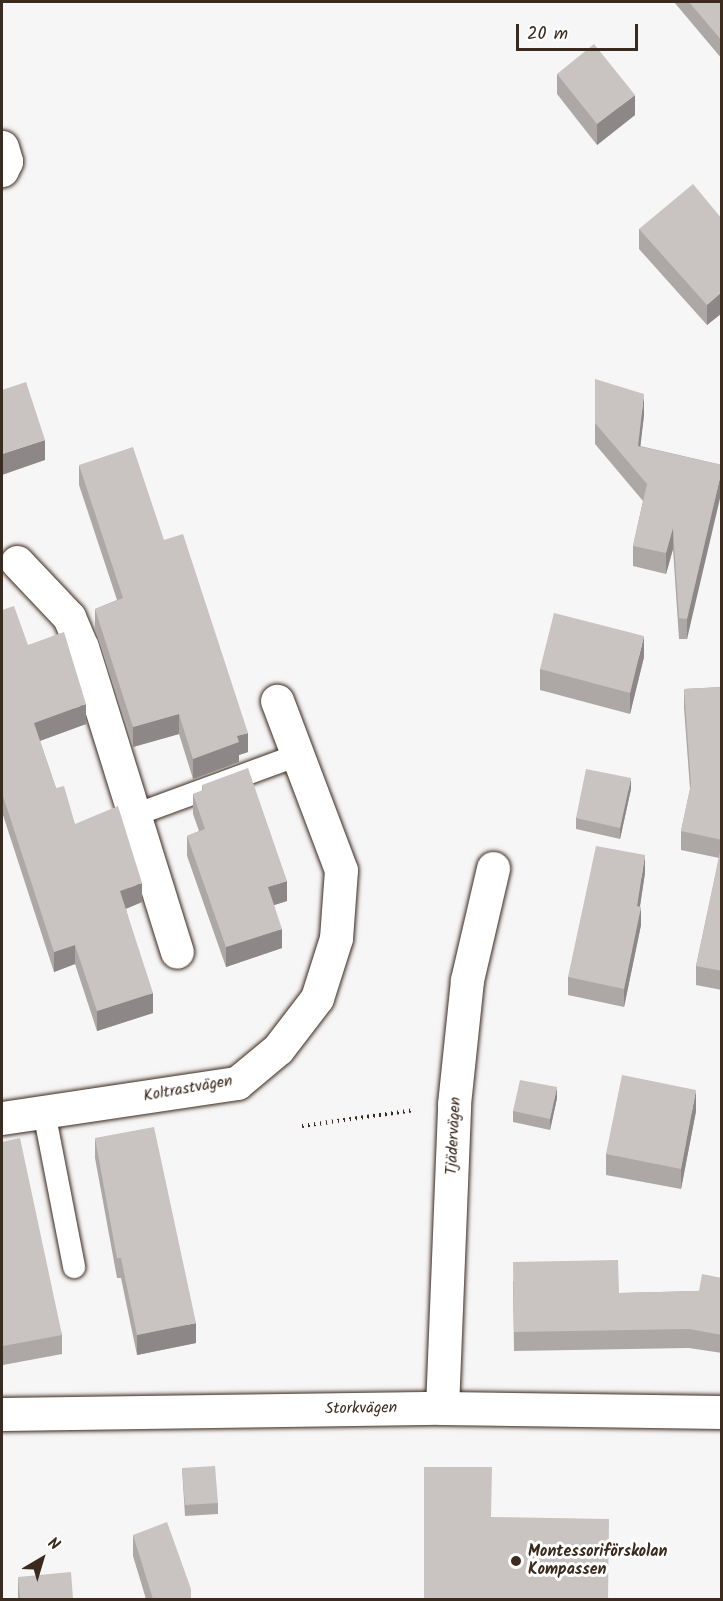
<!DOCTYPE html>
<meta charset="utf-8">
<style>
body{margin:0}
#map{position:relative;width:723px;height:1601px;overflow:hidden;background:#f7f6f6;font-family:Kalam,sans-serif}
div>[style]{position:absolute}
.path>*{height:4px;margin-top:-2px;transform-origin:0;background:repeating-linear-gradient(90deg,#3b2a1e 0 1.5px,transparent 0 6px)}
.roads{filter:drop-shadow(0 0 2px #3b2a1e) drop-shadow(0 0 2px #3b2a1e)}
.service>*{height:22px;margin:-11px;padding:0 11px;transform-origin:11px;border-radius:11px;background:#fff}
.minor>*{height:33px;margin:-16.5px;padding:0 16.5px;transform-origin:16.5px;border-radius:16.5px;background:#fff}
.wall>*{inset:0;background:#ada8a6}
.shaded-wall>*{inset:0;background:#8d8887}
.building>*{inset:0;background:#c9c3c1}
.dots>*{width:16px;height:16px;translate:-50% -50%;box-sizing:border-box;border:3px solid #fff;border-radius:50%}
span{translate:-50% -50%;white-space:nowrap;text-align:center;line-height:1.15;-webkit-text-stroke:6px #fff;paint-order:stroke}
.street-label{font-size:16px;color:#3b2a1e}
.poi-label{font-size:16px;color:#3b2a1e;font-weight:700}
.left{translate:0 -50%;text-align:left}
.frame{position:absolute;inset:0;border:3px solid #3b2a1e;pointer-events:none}
.north{position:absolute;left:12px;top:1529px;width:60px;height:60px;-webkit-text-stroke:4px #fff;paint-order:stroke;rotate:38deg;font-size:16px;font-weight:700;line-height:24px;text-align:center;color:#3b2a1e}
.north::after{content:'';display:block;margin:auto;width:21px;height:27px;background:#3b2a1e;clip-path:polygon(50% 0,100% 100%,50% 72%,0 100%)}
.scale{position:absolute;left:516px;top:24px;width:122px;height:27px;box-sizing:border-box;border:3px solid #3b2a1e;border-top:0;padding-left:8px;font-size:18px;line-height:21px;white-space:nowrap;color:#3b2a1e;-webkit-text-stroke:4px #fff;paint-order:stroke}
</style>
<div id="map">
<div class="path">
<div style="left:302px;top:1126px;width:114px;rotate:-8.1deg"></div>
</div>
<div class="roads">
<div class="service">
<div style="left:135px;top:815px;width:174px;rotate:-20.2deg"></div>
<div style="left:44px;top:1112px;width:158px;rotate:79deg"></div>
</div>
<div class="minor">
<div style="left:2px;top:147px;width:15px;rotate:74deg"></div>
<div style="left:6px;top:161px;width:10px;rotate:114deg"></div>
<div style="left:17px;top:562px;width:76px;rotate:46.6deg"></div>
<div style="left:69px;top:617px;width:33px;rotate:67deg"></div>
<div style="left:82px;top:647px;width:319px;rotate:72.7deg"></div>
<div style="left:2px;top:1118px;width:238px;rotate:-8.5deg"></div>
<div style="left:237px;top:1083px;width:53px;rotate:-39.7deg"></div>
<div style="left:278px;top:1049px;width:64px;rotate:-52.6deg"></div>
<div style="left:317px;top:998px;width:63px;rotate:-72.4deg"></div>
<div style="left:336px;top:938px;width:68px;rotate:-85.8deg"></div>
<div style="left:341px;top:870px;width:181px;rotate:-110.7deg"></div>
<div style="left:442px;top:1408px;width:304px;rotate:-87.7deg"></div>
<div style="left:454px;top:1104px;width:125px;rotate:-84deg"></div>
<div style="left:467px;top:980px;width:115px;rotate:-76.9deg"></div>
<div style="left:2px;top:1414px;width:440px;rotate:-0.8deg"></div>
<div style="left:442px;top:1408px;width:280px;rotate:0.8deg"></div>
</div>
</div>
<div class="wall">
<div style="clip-path:polygon(674px 2px,722px 2px,722px 59px)"></div>
<div style="clip-path:polygon(557px 74px,635px 115px,597px 145px,557px 94px)"></div>
<div style="clip-path:polygon(722px 219px,722px 313px,707px 325px,639px 249px,639px 229px)"></div>
<div style="clip-path:polygon(595px 379px,644px 415px,640px 446px,722px 465px,687px 639px,679px 639px,673px 549px,666px 574px,633px 566px,633px 546px,643px 501px,595px 444px)"></div>
<div style="clip-path:polygon(79px 465px,164px 540px,248px 752px,239px 755px,239px 762px,193px 779px,179px 734px,133px 747px,95px 629px,95px 609px,117px 600px,79px 485px)"></div>
<div style="clip-path:polygon(2px 610px,86px 724px,40px 741px,56px 788px,75px 824px,142px 902px,126px 909px,153px 1013px,97px 1031px,75px 964px,54px 972px,2px 812px)"></div>
<div style="clip-path:polygon(644px 657px,630px 714px,540px 690px,540px 669px)"></div>
<div style="clip-path:polygon(722px 687px,722px 990px,696px 985px,696px 966px,719px 858px,681px 850px,681px 831px,690px 789px,684px 708px,684px 689px)"></div>
<div style="clip-path:polygon(202px 785px,287px 901px,274px 905px,282px 948px,226px 967px,187px 856px,187px 836px,199px 831px,193px 814px,193px 794px,202px 791px)"></div>
<div style="clip-path:polygon(631px 789px,620px 839px,576px 829px,576px 818px)"></div>
<div style="clip-path:polygon(645px 873px,640px 907px,641px 925px,624px 1007px,568px 995px,568px 977px)"></div>
<div style="clip-path:polygon(557px 1098px,550px 1130px,513px 1122px,513px 1111px)"></div>
<div style="clip-path:polygon(696px 1111px,681px 1189px,606px 1175px,606px 1154px)"></div>
<div style="clip-path:polygon(95px 1138px,196px 1343px,137px 1355px,121px 1278px,117px 1278px,95px 1158px)"></div>
<div style="clip-path:polygon(2px 1142px,62px 1335px,62px 1354px,3px 1365px,2px 1357px)"></div>
<div style="clip-path:polygon(722px 1278px,722px 1353px,689px 1348px,514px 1351px,513px 1281px,619px 1293px,699px 1291px)"></div>
<div style="clip-path:polygon(182px 1468px,218px 1503px,218px 1514px,185px 1516px)"></div>
<div style="clip-path:polygon(133px 1535px,191px 1599px,146px 1599px,133px 1556px)"></div>
<div style="clip-path:polygon(18px 1577px,73px 1599px,18px 1599px)"></div>
</div>
<div class="shaded-wall">
<div style="clip-path:polygon(635px 95px,635px 115px,597px 145px,597px 124px)"></div>
<div style="clip-path:polygon(722px 292px,722px 313px,707px 325px,707px 305px)"></div>
<div style="clip-path:polygon(644px 394px,644px 415px,638px 467px,638px 446px)"></div>
<div style="clip-path:polygon(45px 440px,45px 460px,2px 475px,2px 454px)"></div>
<div style="clip-path:polygon(722px 469px,722px 490px,687px 639px,687px 619px)"></div>
<div style="clip-path:polygon(673px 528px,673px 549px,666px 574px,666px 553px)"></div>
<div style="clip-path:polygon(644px 636px,644px 657px,630px 714px,630px 693px)"></div>
<div style="clip-path:polygon(86px 704px,86px 724px,34px 743px,34px 723px)"></div>
<div style="clip-path:polygon(179px 714px,179px 734px,133px 747px,133px 727px)"></div>
<div style="clip-path:polygon(248px 733px,248px 752px,239px 755px,239px 762px,193px 779px,193px 759px,237px 736px)"></div>
<div style="clip-path:polygon(631px 778px,631px 789px,620px 839px,620px 828px)"></div>
<div style="clip-path:polygon(645px 855px,645px 873px,637px 924px,637px 906px)"></div>
<div style="clip-path:polygon(287px 881px,287px 901px,268px 907px,268px 887px)"></div>
<div style="clip-path:polygon(142px 883px,142px 902px,120px 911px,120px 891px)"></div>
<div style="clip-path:polygon(641px 907px,641px 925px,624px 1007px,624px 989px)"></div>
<div style="clip-path:polygon(282px 929px,282px 948px,226px 967px,226px 947px)"></div>
<div style="clip-path:polygon(75px 945px,75px 964px,54px 972px,54px 952px)"></div>
<div style="clip-path:polygon(153px 993px,153px 1013px,97px 1031px,97px 1011px)"></div>
<div style="clip-path:polygon(557px 1087px,557px 1098px,550px 1130px,550px 1119px)"></div>
<div style="clip-path:polygon(696px 1090px,696px 1111px,681px 1189px,681px 1169px)"></div>
<div style="clip-path:polygon(196px 1323px,196px 1343px,137px 1355px,137px 1335px)"></div>
</div>
<div class="building">
<div style="clip-path:polygon(689px 2px,722px 2px,722px 41px)"></div>
<div style="clip-path:polygon(594px 44px,635px 95px,597px 124px,557px 74px)"></div>
<div style="clip-path:polygon(693px 184px,722px 219px,722px 292px,707px 305px,639px 229px)"></div>
<div style="clip-path:polygon(595px 379px,644px 394px,638px 446px,722px 465px,722px 469px,687px 619px,679px 618px,673px 528px,666px 553px,633px 546px,647px 484px,595px 423px)"></div>
<div style="clip-path:polygon(26px 382px,45px 440px,2px 454px,2px 390px)"></div>
<div style="clip-path:polygon(133px 447px,164px 540px,183px 534px,248px 733px,237px 736px,239px 742px,193px 759px,179px 714px,133px 727px,95px 609px,123px 598px,79px 465px)"></div>
<div style="clip-path:polygon(14px 606px,28px 645px,64px 632px,86px 704px,34px 723px,56px 788px,64px 786px,75px 824px,118px 806px,142px 883px,120px 891px,153px 993px,97px 1011px,75px 945px,54px 952px,2px 793px,2px 610px)"></div>
<div style="clip-path:polygon(554px 613px,644px 636px,630px 693px,540px 669px)"></div>
<div style="clip-path:polygon(722px 687px,722px 840px,681px 831px,691px 784px,684px 689px)"></div>
<div style="clip-path:polygon(248px 768px,287px 881px,268px 887px,282px 929px,226px 947px,187px 836px,205px 829px,193px 794px,203px 790px,202px 785px)"></div>
<div style="clip-path:polygon(586px 769px,631px 778px,620px 828px,576px 818px)"></div>
<div style="clip-path:polygon(596px 846px,645px 855px,637px 906px,641px 907px,624px 989px,568px 977px)"></div>
<div style="clip-path:polygon(721px 847px,722px 847px,722px 971px,696px 966px)"></div>
<div style="clip-path:polygon(622px 1075px,696px 1090px,681px 1169px,606px 1154px)"></div>
<div style="clip-path:polygon(520px 1080px,557px 1087px,550px 1119px,513px 1111px)"></div>
<div style="clip-path:polygon(154px 1127px,196px 1323px,137px 1335px,121px 1258px,117px 1258px,95px 1138px)"></div>
<div style="clip-path:polygon(20px 1138px,62px 1335px,3px 1346px,2px 1338px,2px 1142px)"></div>
<div style="clip-path:polygon(618px 1260px,619px 1293px,699px 1291px,702px 1274px,722px 1278px,722px 1335px,689px 1329px,514px 1332px,513px 1262px)"></div>
<div style="clip-path:polygon(215px 1466px,218px 1503px,185px 1505px,182px 1468px)"></div>
<div style="clip-path:polygon(424px 1467px,492px 1467px,491px 1517px,609px 1519px,608px 1599px,424px 1599px)"></div>
<div style="clip-path:polygon(167px 1522px,191px 1589px,191px 1599px,153px 1599px,133px 1535px)"></div>
<div style="clip-path:polygon(71px 1572px,73px 1599px,20px 1599px,18px 1577px)"></div>
</div>
<div class="dots">
<div style="left:516px;top:1561px;background:#3b2a1e"></div>
</div>
<div class="street-label">
<span style="left:188px;top:1089px;rotate:-10deg">Koltrastvägen</span>
<span style="left:454px;top:1136px;rotate:-87deg">Tjädervägen</span>
<span style="left:361px;top:1409px;rotate:-1deg">Storkvägen</span>
</div>
<div class="poi-label">
<span class="left" style="left:528px;top:1561px">Montessoriförskolan<br>Kompassen</span>
</div>
<div class="frame"></div>
<div class="north">N</div>
<div class="scale">20 m</div>
</div>
